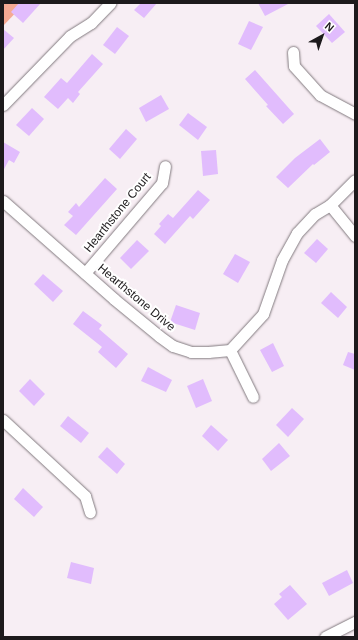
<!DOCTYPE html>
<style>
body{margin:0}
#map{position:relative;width:358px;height:640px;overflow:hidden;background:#f7eef4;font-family:Arial,sans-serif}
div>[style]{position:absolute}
.forest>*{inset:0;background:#f5a993}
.building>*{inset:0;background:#e1bcfd}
.roads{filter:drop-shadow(0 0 1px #827a7f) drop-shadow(0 0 1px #827a7f)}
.minor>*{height:11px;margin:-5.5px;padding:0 5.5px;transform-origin:5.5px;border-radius:5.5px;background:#fff}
span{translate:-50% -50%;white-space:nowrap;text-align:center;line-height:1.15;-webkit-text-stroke:4px #fff;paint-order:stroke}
.street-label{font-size:12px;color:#1d1a1c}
.frame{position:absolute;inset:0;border:4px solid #1d1a1c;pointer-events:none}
.north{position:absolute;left:302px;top:16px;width:40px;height:40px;-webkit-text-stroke:3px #fff;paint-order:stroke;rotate:40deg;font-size:11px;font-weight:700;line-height:16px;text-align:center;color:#1d1a1c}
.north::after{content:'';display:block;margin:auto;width:14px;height:18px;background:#1d1a1c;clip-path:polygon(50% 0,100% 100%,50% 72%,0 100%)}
</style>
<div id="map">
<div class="forest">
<div style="clip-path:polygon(3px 3px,25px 3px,3px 26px)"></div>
</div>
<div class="building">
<div style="clip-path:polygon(19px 3px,41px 3px,23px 23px,11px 12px)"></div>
<div style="clip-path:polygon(141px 3px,157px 3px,144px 18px,134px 10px)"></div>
<div style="clip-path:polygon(258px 3px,290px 3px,265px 16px)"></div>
<div style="clip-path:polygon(329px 14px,345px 32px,332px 43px,316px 26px)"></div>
<div style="clip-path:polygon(249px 21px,263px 27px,251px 50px,238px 44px)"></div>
<div style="clip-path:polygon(117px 27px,129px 36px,115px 54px,103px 45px)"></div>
<div style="clip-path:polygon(3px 29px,14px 38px,3px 50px)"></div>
<div style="clip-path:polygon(92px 54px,103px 64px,78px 92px,80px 94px,73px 103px,68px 98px,58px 109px,44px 97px,61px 78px,67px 83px)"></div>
<div style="clip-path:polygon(255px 70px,294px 114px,283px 124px,266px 106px,268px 105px,245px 79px)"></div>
<div style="clip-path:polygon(161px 95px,169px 109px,146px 122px,139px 108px)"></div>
<div style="clip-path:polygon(32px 108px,44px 119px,29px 136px,16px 125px)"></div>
<div style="clip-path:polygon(188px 113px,207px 127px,198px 140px,179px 125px)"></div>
<div style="clip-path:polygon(126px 129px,137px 139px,120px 159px,109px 149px)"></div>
<div style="clip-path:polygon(320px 139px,330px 152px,314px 165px,313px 164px,288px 188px,276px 177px,295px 158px)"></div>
<div style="clip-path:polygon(3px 142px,20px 152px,14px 163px,9px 160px,3px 171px)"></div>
<div style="clip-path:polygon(216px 150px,218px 174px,203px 176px,201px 151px)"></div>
<div style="clip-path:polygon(105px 178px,117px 189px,76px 235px,64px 225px,73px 216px,68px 212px,76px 203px,79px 207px)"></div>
<div style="clip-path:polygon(198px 190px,210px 200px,193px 219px,190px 216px,165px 244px,154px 234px,161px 226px,159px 224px,168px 214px,173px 218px)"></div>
<div style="clip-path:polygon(317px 239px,328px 249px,316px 263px,304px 253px)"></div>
<div style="clip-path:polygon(137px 240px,149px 251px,131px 269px,120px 258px)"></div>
<div style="clip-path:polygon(235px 254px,250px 262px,238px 283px,223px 274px)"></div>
<div style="clip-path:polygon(43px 274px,63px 291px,53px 302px,34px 284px)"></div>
<div style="clip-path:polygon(331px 292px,347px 307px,338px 318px,321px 303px)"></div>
<div style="clip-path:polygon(176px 305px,200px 313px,195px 330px,170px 322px)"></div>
<div style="clip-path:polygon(83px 311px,102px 325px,99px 329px,128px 354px,116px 368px,98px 352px,102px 347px,73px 324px)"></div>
<div style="clip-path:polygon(273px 343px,284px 366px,272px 372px,260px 350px)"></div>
<div style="clip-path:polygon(348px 352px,355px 354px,355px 370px,343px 365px)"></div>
<div style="clip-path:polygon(148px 367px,172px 380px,166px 392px,141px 381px)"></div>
<div style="clip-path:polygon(30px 379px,45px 394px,34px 406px,19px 391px)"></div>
<div style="clip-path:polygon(203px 379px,212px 401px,196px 408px,187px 386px)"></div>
<div style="clip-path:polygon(292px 408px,304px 419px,288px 437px,276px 425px)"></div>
<div style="clip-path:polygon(68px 416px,89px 433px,81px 443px,60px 426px)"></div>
<div style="clip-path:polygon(211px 425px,228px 440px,218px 451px,202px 436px)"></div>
<div style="clip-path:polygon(279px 443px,290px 456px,271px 471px,262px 459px)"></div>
<div style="clip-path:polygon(107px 447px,125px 464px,117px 474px,98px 457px)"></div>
<div style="clip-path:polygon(23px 488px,43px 507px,34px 517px,14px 499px)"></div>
<div style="clip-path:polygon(71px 562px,94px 568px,91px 584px,67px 578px)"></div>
<div style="clip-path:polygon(347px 570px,353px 583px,329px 596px,322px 583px)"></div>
<div style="clip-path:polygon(290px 585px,307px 604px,288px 620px,274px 604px,282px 597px,279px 594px)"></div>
</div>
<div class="roads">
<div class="minor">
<div style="left:293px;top:52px;width:14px;rotate:86deg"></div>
<div style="left:294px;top:66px;width:39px;rotate:48deg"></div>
<div style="left:320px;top:95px;width:40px;rotate:28deg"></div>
<div style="left:3px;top:105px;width:96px;rotate:-45.8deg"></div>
<div style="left:70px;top:36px;width:25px;rotate:-32deg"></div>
<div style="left:91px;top:23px;width:28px;rotate:-46deg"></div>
<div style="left:3px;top:201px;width:148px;rotate:41.4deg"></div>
<div style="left:114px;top:299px;width:58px;rotate:39.4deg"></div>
<div style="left:159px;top:336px;width:17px;rotate:36deg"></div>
<div style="left:173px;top:346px;width:19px;rotate:18deg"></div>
<div style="left:191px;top:352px;width:17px"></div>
<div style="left:208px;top:352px;width:22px;rotate:-5deg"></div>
<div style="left:230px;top:350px;width:49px;rotate:-47.5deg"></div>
<div style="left:263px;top:314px;width:57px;rotate:-70.6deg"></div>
<div style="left:282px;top:260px;width:31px;rotate:-61deg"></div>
<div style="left:297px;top:233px;width:26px;rotate:-47deg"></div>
<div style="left:315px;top:214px;width:17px;rotate:-31deg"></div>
<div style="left:330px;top:205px;width:35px;rotate:-45deg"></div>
<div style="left:330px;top:205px;width:40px;rotate:51deg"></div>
<div style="left:85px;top:273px;width:118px;rotate:-49.5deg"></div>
<div style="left:162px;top:183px;width:17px;rotate:-80deg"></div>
<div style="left:230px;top:350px;width:52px;rotate:63.9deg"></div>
<div style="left:3px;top:420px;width:112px;rotate:42.8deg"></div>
<div style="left:85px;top:496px;width:17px;rotate:73deg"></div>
<div style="left:325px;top:637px;width:34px;rotate:-27deg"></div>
</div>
</div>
<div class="street-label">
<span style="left:118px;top:213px;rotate:-51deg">Hearthstone Court</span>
<span style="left:136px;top:298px;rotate:40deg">Hearthstone Drive</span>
</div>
<div class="frame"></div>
<div class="north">N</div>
</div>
